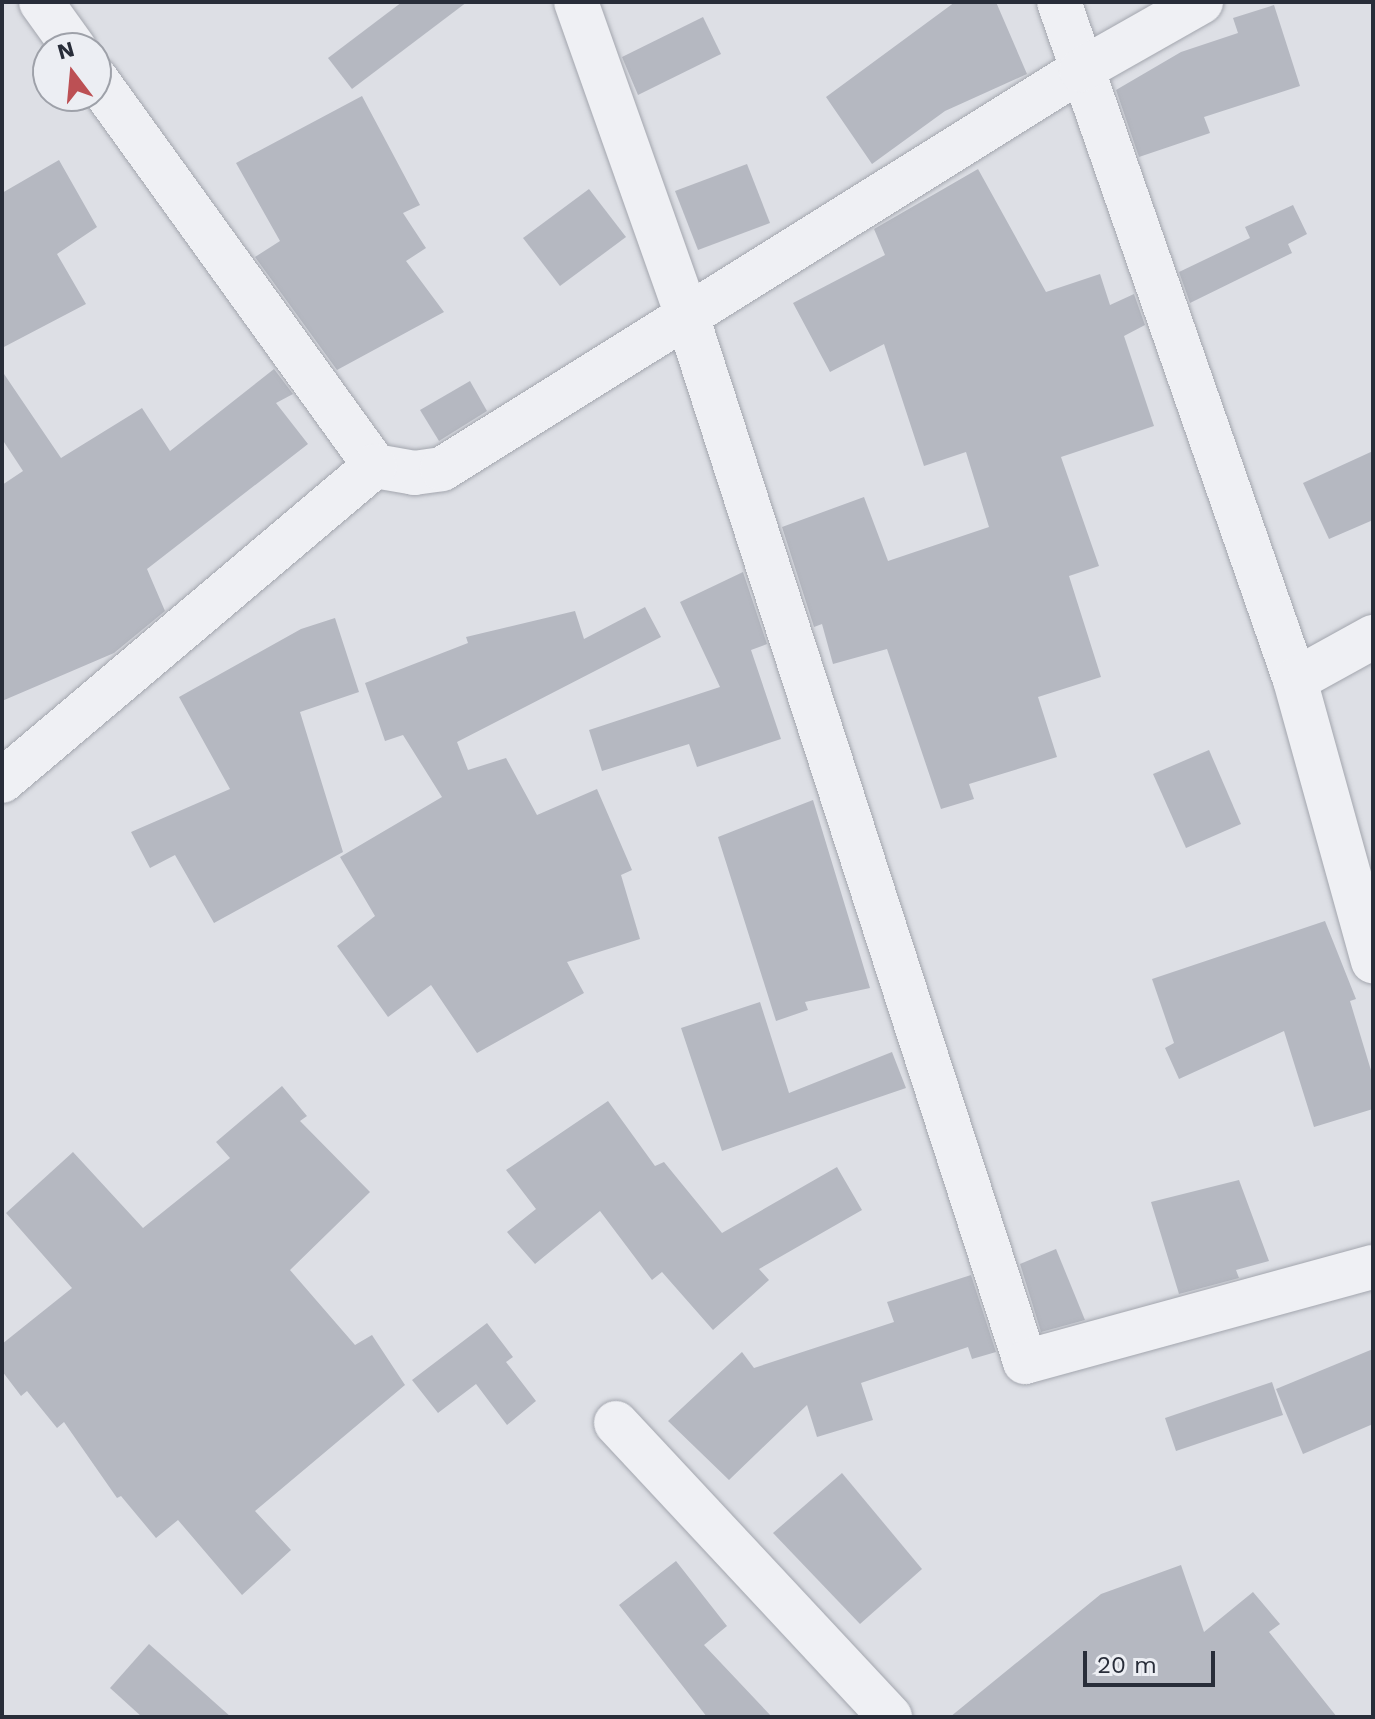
<!DOCTYPE html>
<style>
body{margin:0}
#map{position:relative;width:1375px;height:1719px;overflow:hidden;background:#dddfe5;font-family:"Work Sans",sans-serif}
div>[style]{position:absolute}
.building>*{inset:0;background:#b5b8c1}
.roads{filter:drop-shadow(0 0 2px #a3a6ae) drop-shadow(0 0 2px #a3a6ae)}
.minor>*{height:44px;margin:-22px;padding:0 22px;transform-origin:22px;border-radius:22px;background:#eff0f4}
span{translate:-50% -50%;white-space:nowrap;text-align:center;line-height:1.15;-webkit-text-stroke:8px #eceef3;paint-order:stroke}
.frame{position:absolute;inset:0;border:4px solid #282d39;pointer-events:none}
.north{position:absolute;left:32px;top:32px;width:80px;height:80px;box-sizing:border-box;background:#eceef3;border:2px solid #9ea1a9;border-radius:50%;rotate:344deg;font-size:22px;font-weight:700;line-height:32px;text-align:center;color:#282d39}
.north::after{content:'';display:block;margin:auto;width:28px;height:36px;background:#bc5054;clip-path:polygon(50% 0,100% 100%,50% 72%,0 100%)}
.scale{position:absolute;left:1083px;top:1651px;width:132px;height:36px;box-sizing:border-box;border:4px solid #282d39;border-top:0;padding-left:10px;font-size:24px;line-height:28px;white-space:nowrap;color:#282d39;-webkit-text-stroke:6px #eceef3;paint-order:stroke}
</style>
<div id="map">
<div class="building">
<div style="clip-path:polygon(402px 2px,467px 2px,352px 89px,328px 58px)"></div>
<div style="clip-path:polygon(955px 2px,996px 2px,1027px 74px,945px 111px,872px 164px,826px 97px)"></div>
<div style="clip-path:polygon(1274px 5px,1300px 86px,1204px 117px,1210px 133px,1139px 157px,1116px 90px,1181px 52px,1238px 33px,1233px 18px)"></div>
<div style="clip-path:polygon(703px 17px,721px 54px,638px 95px,622px 57px)"></div>
<div style="clip-path:polygon(362px 96px,420px 205px,403px 213px,426px 248px,406px 261px,444px 312px,337px 370px,255px 257px,280px 241px,236px 163px)"></div>
<div style="clip-path:polygon(59px 160px,97px 227px,57px 254px,86px 304px,2px 348px,2px 193px)"></div>
<div style="clip-path:polygon(747px 164px,770px 223px,698px 250px,675px 191px)"></div>
<div style="clip-path:polygon(978px 169px,1046px 292px,1100px 274px,1110px 305px,1134px 294px,1145px 325px,1124px 336px,1154px 426px,1061px 457px,1099px 566px,1069px 576px,1101px 677px,1038px 697px,1057px 757px,969px 784px,974px 799px,941px 809px,887px 649px,833px 664px,822px 624px,814px 627px,782px 527px,864px 497px,888px 561px,989px 527px,966px 452px,924px 466px,884px 344px,830px 372px,793px 303px,885px 255px,874px 229px)"></div>
<div style="clip-path:polygon(589px 189px,626px 237px,560px 286px,523px 238px)"></div>
<div style="clip-path:polygon(1293px 205px,1307px 234px,1288px 244px,1292px 253px,1190px 303px,1179px 272px,1250px 238px,1245px 227px)"></div>
<div style="clip-path:polygon(274px 369px,293px 394px,276px 403px,308px 444px,147px 569px,165px 611px,114px 653px,2px 701px,2px 485px,23px 471px,2px 439px,2px 371px,61px 458px,142px 408px,170px 451px)"></div>
<div style="clip-path:polygon(470px 381px,487px 411px,439px 441px,420px 410px)"></div>
<div style="clip-path:polygon(1373px 451px,1373px 520px,1329px 539px,1303px 483px)"></div>
<div style="clip-path:polygon(743px 572px,767px 644px,751px 650px,781px 739px,697px 767px,689px 744px,602px 771px,589px 730px,720px 687px,680px 602px)"></div>
<div style="clip-path:polygon(645px 607px,661px 637px,457px 742px,468px 770px,506px 758px,537px 815px,597px 789px,632px 870px,621px 875px,640px 939px,567px 962px,584px 993px,477px 1053px,431px 985px,388px 1017px,337px 946px,375px 916px,340px 857px,442px 797px,403px 735px,385px 741px,365px 683px,468px 643px,466px 637px,575px 611px,584px 639px)"></div>
<div style="clip-path:polygon(335px 618px,359px 692px,300px 712px,343px 852px,214px 923px,175px 855px,150px 868px,131px 832px,230px 789px,179px 697px,301px 629px)"></div>
<div style="clip-path:polygon(1209px 750px,1241px 824px,1186px 848px,1153px 774px)"></div>
<div style="clip-path:polygon(813px 800px,870px 988px,805px 1002px,808px 1010px,776px 1021px,718px 837px)"></div>
<div style="clip-path:polygon(1325px 921px,1356px 999px,1350px 1001px,1373px 1077px,1373px 1109px,1314px 1127px,1284px 1031px,1179px 1079px,1165px 1048px,1174px 1043px,1152px 979px)"></div>
<div style="clip-path:polygon(760px 1002px,789px 1093px,892px 1052px,906px 1088px,722px 1151px,681px 1028px)"></div>
<div style="clip-path:polygon(282px 1086px,307px 1116px,300px 1121px,370px 1192px,290px 1270px,355px 1345px,372px 1335px,405px 1385px,255px 1511px,291px 1550px,242px 1595px,178px 1520px,156px 1538px,121px 1496px,117px 1498px,64px 1422px,57px 1428px,27px 1391px,21px 1396px,2px 1371px,2px 1344px,72px 1288px,6px 1213px,73px 1152px,143px 1228px,230px 1158px,216px 1142px)"></div>
<div style="clip-path:polygon(608px 1101px,655px 1166px,664px 1162px,722px 1233px,837px 1167px,862px 1210px,759px 1269px,769px 1280px,713px 1330px,662px 1272px,652px 1280px,600px 1211px,535px 1264px,507px 1232px,536px 1209px,506px 1170px)"></div>
<div style="clip-path:polygon(1239px 1180px,1269px 1261px,1236px 1270px,1239px 1278px,1179px 1294px,1151px 1202px)"></div>
<div style="clip-path:polygon(1056px 1249px,1085px 1320px,1041px 1332px,1020px 1264px)"></div>
<div style="clip-path:polygon(971px 1275px,996px 1352px,972px 1359px,968px 1347px,861px 1383px,873px 1420px,817px 1437px,807px 1405px,729px 1480px,668px 1421px,742px 1352px,754px 1368px,894px 1322px,887px 1302px)"></div>
<div style="clip-path:polygon(487px 1323px,513px 1357px,506px 1362px,536px 1401px,507px 1425px,476px 1384px,438px 1413px,412px 1380px)"></div>
<div style="clip-path:polygon(1373px 1349px,1373px 1424px,1303px 1454px,1276px 1389px)"></div>
<div style="clip-path:polygon(1272px 1382px,1283px 1415px,1176px 1451px,1165px 1418px)"></div>
<div style="clip-path:polygon(842px 1473px,922px 1569px,860px 1624px,773px 1533px)"></div>
<div style="clip-path:polygon(676px 1561px,727px 1626px,704px 1645px,772px 1717px,707px 1717px,619px 1605px)"></div>
<div style="clip-path:polygon(1181px 1565px,1204px 1632px,1253px 1592px,1280px 1624px,1269px 1632px,1337px 1717px,950px 1717px,1101px 1594px)"></div>
<div style="clip-path:polygon(149px 1644px,231px 1717px,142px 1717px,110px 1688px)"></div>
</div>
<div class="roads">
<div class="minor">
<div style="left:41px;top:2px;width:57px;rotate:54.3deg"></div>
<div style="left:576px;top:2px;width:336px;rotate:70.5deg"></div>
<div style="left:688px;top:319px;width:1096px;rotate:72.09deg"></div>
<div style="left:1025px;top:1362px;width:361px;rotate:-15.3deg"></div>
<div style="left:1059px;top:2px;width:718px;rotate:70.81deg"></div>
<div style="left:1295px;top:680px;width:292px;rotate:74.5deg"></div>
<div style="left:96px;top:79px;width:477px;rotate:54.2deg"></div>
<div style="left:375px;top:466px;width:40px;rotate:10deg"></div>
<div style="left:414px;top:473px;width:28px;rotate:-8deg"></div>
<div style="left:442px;top:469px;width:753px;rotate:-31.98deg"></div>
<div style="left:1081px;top:70px;width:138px;rotate:-29.5deg"></div>
<div style="left:1295px;top:680px;width:89px;rotate:-28.9deg"></div>
<div style="left:2px;top:781px;width:488px;rotate:-40.2deg"></div>
<div style="left:616px;top:1423px;width:402px;rotate:47deg"></div>
</div>
</div>
<div class="frame"></div>
<div class="north">N</div>
<div class="scale">20 m</div>
</div>
